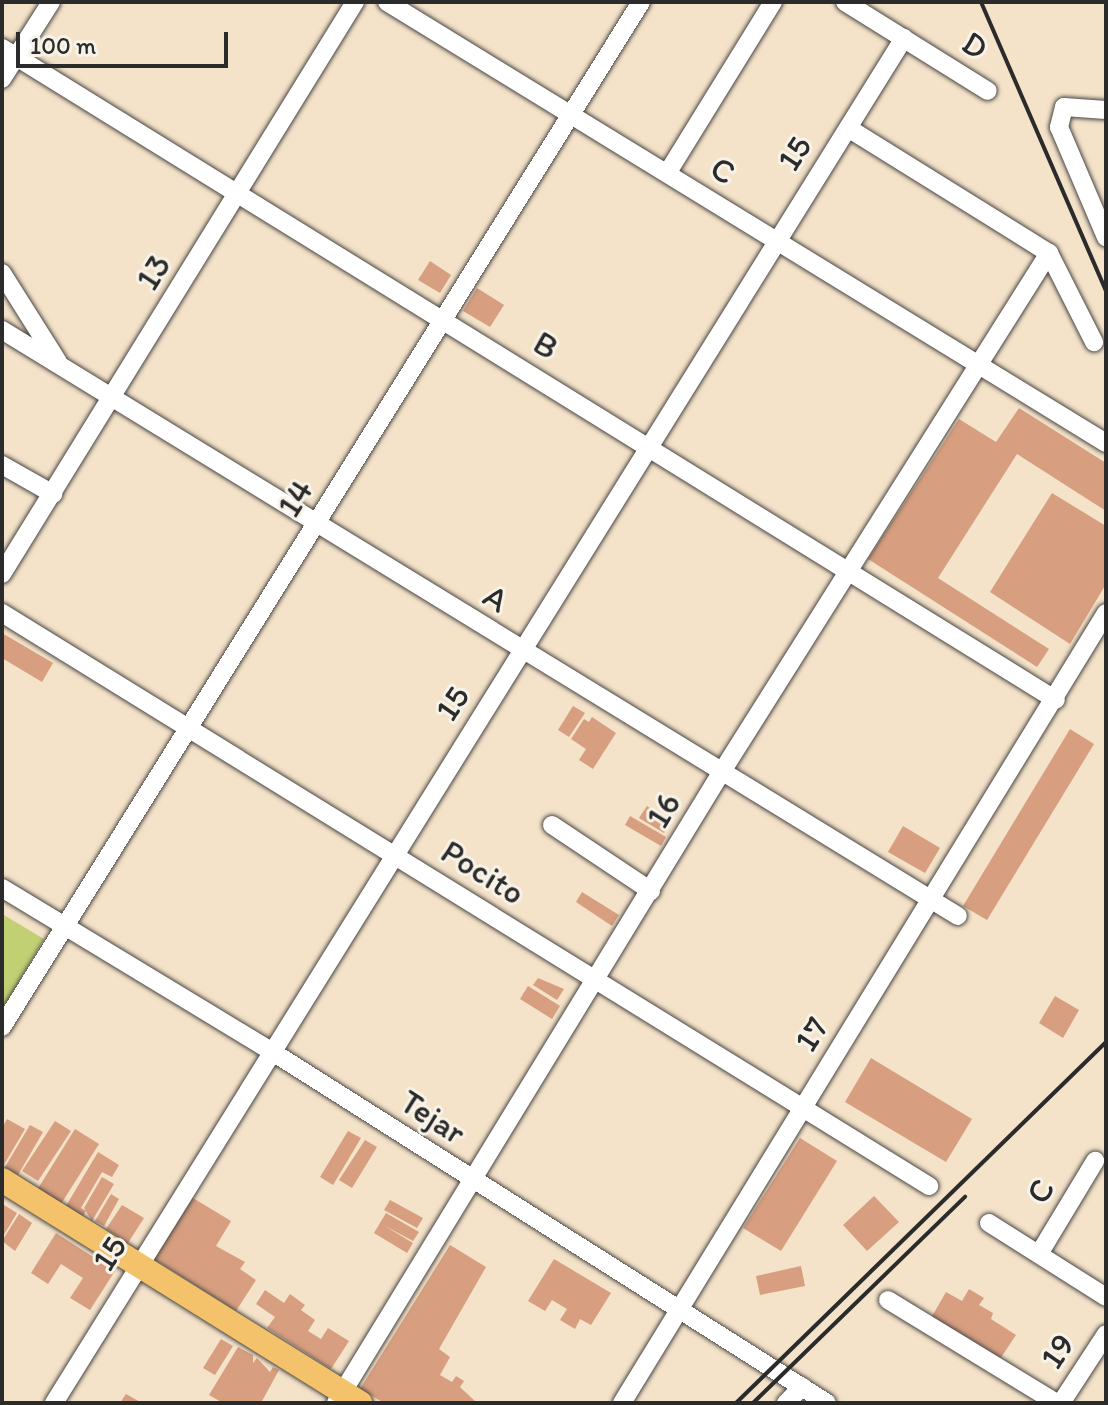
<!DOCTYPE html>
<style>
body{margin:0}
#map{position:relative;width:1108px;height:1405px;overflow:hidden;background:#f4e2c9;font-family:Itim,sans-serif}
div>[style]{position:absolute}
.green>*{inset:0;background:#c0d073}
.building>*{inset:0;background:#d79e80}
.roads{filter:drop-shadow(0 0 2px #494643) drop-shadow(0 0 2px #494643)}
.minor>*{height:18px;margin:-9px;padding:0 9px;transform-origin:9px;border-radius:9px;background:#fff}
.major>*{height:24px;margin:-12px;padding:0 12px;transform-origin:12px;border-radius:12px;background:#f3c26a}
.rail>*{height:4px;margin:-2px;padding:0 2px;transform-origin:2px;border-radius:2px;background:#2b2b2b}
span{translate:-50% -50%;white-space:nowrap;text-align:center;line-height:1.15;-webkit-text-stroke:6px #f7f3e8;paint-order:stroke}
.street-label{font-size:34px;color:#2b2b2b}
.frame{position:absolute;inset:0;border:4px solid #2b2b2b;pointer-events:none}
.scale{position:absolute;left:16px;top:32px;width:212px;height:36px;box-sizing:border-box;border:4px solid #2b2b2b;border-top:0;padding-left:10px;font-size:24px;line-height:28px;white-space:nowrap;color:#2b2b2b;-webkit-text-stroke:6px #f7f3e8;paint-order:stroke}
</style>
<div id="map">
<div class="green">
<div style="clip-path:polygon(2px 914px,44px 939px,2px 1010px)"></div>
</div>
<div class="building">
<div style="clip-path:polygon(430px 261px,451px 275px,440px 293px,418px 280px)"></div>
<div style="clip-path:polygon(477px 288px,504px 305px,490px 327px,463px 311px)"></div>
<div style="clip-path:polygon(1019px 408px,1106px 463px,1106px 511px,1017px 454px,938px 578px,1049px 649px,1037px 667px,868px 559px,959px 419px,996px 442px)"></div>
<div style="clip-path:polygon(1052px 493px,1106px 526px,1106px 584px,1070px 644px,990px 592px)"></div>
<div style="clip-path:polygon(2px 633px,53px 663px,42px 682px,2px 658px)"></div>
<div style="clip-path:polygon(573px 706px,585px 713px,569px 737px,558px 730px)"></div>
<div style="clip-path:polygon(592px 717px,616px 733px,593px 769px,579px 760px,586px 749px,571px 739px,584px 719px,589px 722px)"></div>
<div style="clip-path:polygon(1070px 729px,1094px 744px,987px 920px,963px 906px)"></div>
<div style="clip-path:polygon(647px 806px,671px 821px,664px 833px,639px 818px)"></div>
<div style="clip-path:polygon(630px 816px,666px 837px,661px 846px,625px 825px)"></div>
<div style="clip-path:polygon(903px 826px,940px 848px,925px 873px,888px 852px)"></div>
<div style="clip-path:polygon(582px 892px,619px 915px,612px 926px,576px 902px)"></div>
<div style="clip-path:polygon(538px 978px,564px 989px,557px 1000px,533px 985px)"></div>
<div style="clip-path:polygon(528px 986px,560px 1006px,552px 1019px,520px 999px)"></div>
<div style="clip-path:polygon(1055px 996px,1079px 1010px,1063px 1038px,1039px 1023px)"></div>
<div style="clip-path:polygon(871px 1058px,972px 1119px,946px 1162px,845px 1102px)"></div>
<div style="clip-path:polygon(7px 1119px,25px 1129px,2px 1168px,2px 1128px)"></div>
<div style="clip-path:polygon(55px 1121px,71px 1131px,38px 1181px,22px 1171px)"></div>
<div style="clip-path:polygon(30px 1125px,43px 1132px,18px 1175px,5px 1167px)"></div>
<div style="clip-path:polygon(75px 1129px,99px 1144px,61px 1204px,37px 1190px)"></div>
<div style="clip-path:polygon(348px 1131px,361px 1138px,333px 1185px,320px 1177px)"></div>
<div style="clip-path:polygon(800px 1138px,837px 1161px,781px 1251px,743px 1228px)"></div>
<div style="clip-path:polygon(365px 1140px,377px 1147px,352px 1188px,339px 1180px)"></div>
<div style="clip-path:polygon(98px 1152px,119px 1165px,112px 1177px,102px 1172px,81px 1208px,86px 1211px,83px 1216px,66px 1206px)"></div>
<div style="clip-path:polygon(102px 1177px,114px 1184px,92px 1221px,84px 1208px)"></div>
<div style="clip-path:polygon(111px 1194px,119px 1199px,104px 1226px,95px 1221px)"></div>
<div style="clip-path:polygon(874px 1196px,899px 1222px,867px 1251px,843px 1225px)"></div>
<div style="clip-path:polygon(193px 1198px,231px 1221px,216px 1246px,245px 1262px,240px 1269px,256px 1280px,236px 1311px,154px 1259px)"></div>
<div style="clip-path:polygon(390px 1200px,423px 1218px,417px 1228px,384px 1210px)"></div>
<div style="clip-path:polygon(4px 1205px,17px 1213px,2px 1238px,2px 1208px)"></div>
<div style="clip-path:polygon(122px 1205px,144px 1218px,128px 1243px,106px 1229px)"></div>
<div style="clip-path:polygon(386px 1213px,419px 1232px,413px 1241px,383px 1225px,413px 1243px,407px 1253px,374px 1233px)"></div>
<div style="clip-path:polygon(19px 1214px,32px 1223px,15px 1251px,2px 1241px)"></div>
<div style="clip-path:polygon(56px 1233px,115px 1271px,90px 1310px,70px 1298px,83px 1278px,61px 1264px,48px 1284px,31px 1273px)"></div>
<div style="clip-path:polygon(450px 1245px,486px 1267px,439px 1349px,450px 1357px,440px 1375px,452px 1382px,456px 1376px,464px 1381px,460px 1387px,477px 1403px,384px 1403px,360px 1389px)"></div>
<div style="clip-path:polygon(554px 1259px,611px 1293px,591px 1325px,580px 1319px,575px 1329px,560px 1320px,567px 1309px,552px 1300px,545px 1311px,528px 1301px)"></div>
<div style="clip-path:polygon(801px 1266px,805px 1286px,760px 1295px,756px 1276px)"></div>
<div style="clip-path:polygon(969px 1289px,984px 1298px,979px 1305px,993px 1313px,991px 1319px,1016px 1335px,1000px 1359px,931px 1318px,946px 1292px,962px 1301px)"></div>
<div style="clip-path:polygon(265px 1290px,284px 1303px,290px 1294px,305px 1305px,301px 1310px,315px 1320px,308px 1331px,321px 1339px,328px 1328px,349px 1341px,331px 1369px,267px 1328px,275px 1317px,256px 1304px)"></div>
<div style="clip-path:polygon(221px 1339px,233px 1346px,215px 1375px,203px 1368px)"></div>
<div style="clip-path:polygon(238px 1347px,253px 1355px,253px 1363px,257px 1358px,270px 1372px,273px 1367px,279px 1370px,261px 1403px,223px 1403px,209px 1395px)"></div>
<div style="clip-path:polygon(126px 1394px,142px 1403px,120px 1403px)"></div>
</div>
<div class="roads">
<div class="minor">
<div style="left:387px;top:2px;width:843px;rotate:31.52deg"></div>
<div style="left:845px;top:2px;width:168px;rotate:31.9deg"></div>
<div style="left:2px;top:48px;width:1239px;rotate:31.74deg"></div>
<div style="left:2px;top:79px;width:91px;rotate:-57.5deg"></div>
<div style="left:1106px;top:110px;width:42px;rotate:-175.9deg"></div>
<div style="left:1064px;top:107px;width:21px;rotate:104deg"></div>
<div style="left:1059px;top:127px;width:120px;rotate:66.9deg"></div>
<div style="left:848px;top:128px;width:237px;rotate:31.9deg"></div>
<div style="left:668px;top:172px;width:200px;rotate:-58.3deg"></div>
<div style="left:1049px;top:253px;width:100px;rotate:63.2deg"></div>
<div style="left:2px;top:273px;width:105px;rotate:57.8deg"></div>
<div style="left:2px;top:330px;width:1121px;rotate:31.51deg"></div>
<div style="left:2px;top:465px;width:59px;rotate:29.6deg"></div>
<div style="left:2px;top:574px;width:672px;rotate:-58.32deg"></div>
<div style="left:2px;top:613px;width:1090px;rotate:31.72deg"></div>
<div style="left:552px;top:825px;width:119px;rotate:33.7deg"></div>
<div style="left:2px;top:888px;width:315px;rotate:31.2deg"></div>
<div style="left:271px;top:1051px;width:658px;rotate:32.34deg"></div>
<div style="left:2px;top:1027px;width:1208px;rotate:-58.06deg"></div>
<div style="left:989px;top:1223px;width:138px;rotate:32.3deg"></div>
<div style="left:1039px;top:1254px;width:109px;rotate:-58.9deg"></div>
<div style="left:888px;top:1300px;width:198px;rotate:31.4deg"></div>
<div style="left:54px;top:1403px;width:1608px;rotate:-58.09deg"></div>
<div style="left:336px;top:1403px;width:738px;rotate:-58.57deg"></div>
<div style="left:721px;top:773px;width:615px;rotate:-57.76deg"></div>
<div style="left:622px;top:1403px;width:926px;rotate:-58.51deg"></div>
<div style="left:786px;top:1403px;width:23px;rotate:-45deg"></div>
<div style="left:1061px;top:1403px;width:82px;rotate:-56.9deg"></div>
</div>
<div class="major">
<div style="left:2px;top:1180px;width:422px;rotate:31.9deg"></div>
</div>
</div>
<div class="rail">
<div style="left:981px;top:2px;width:315px;rotate:66.6deg"></div>
<div style="left:736px;top:1403px;width:517px;rotate:-44.29deg"></div>
<div style="left:753px;top:1403px;width:296px;rotate:-44.2deg"></div>
</div>
<div class="street-label">
<span style="left:975px;top:45px;rotate:32deg">D</span>
<span style="left:794px;top:153px;rotate:-58deg">15</span>
<span style="left:723px;top:170px;rotate:32deg">C</span>
<span style="left:153px;top:272px;rotate:-58deg">13</span>
<span style="left:546px;top:345px;rotate:31deg">B</span>
<span style="left:295px;top:498px;rotate:-58deg">14</span>
<span style="left:496px;top:598px;rotate:33deg">A</span>
<span style="left:452px;top:703px;rotate:-57deg">15</span>
<span style="left:663px;top:810px;rotate:-59deg">16</span>
<span style="left:483px;top:872px;rotate:32deg">Pocito</span>
<span style="left:811px;top:1034px;rotate:-58deg">17</span>
<span style="left:433px;top:1117px;rotate:33deg">Tejar</span>
<span style="left:1040px;top:1191px;rotate:-59deg">C</span>
<span style="left:109px;top:1253px;rotate:-58deg">15</span>
<span style="left:1057px;top:1351px;rotate:-57deg">19</span>
</div>
<div class="frame"></div>
<div class="scale">100 m</div>
</div>
